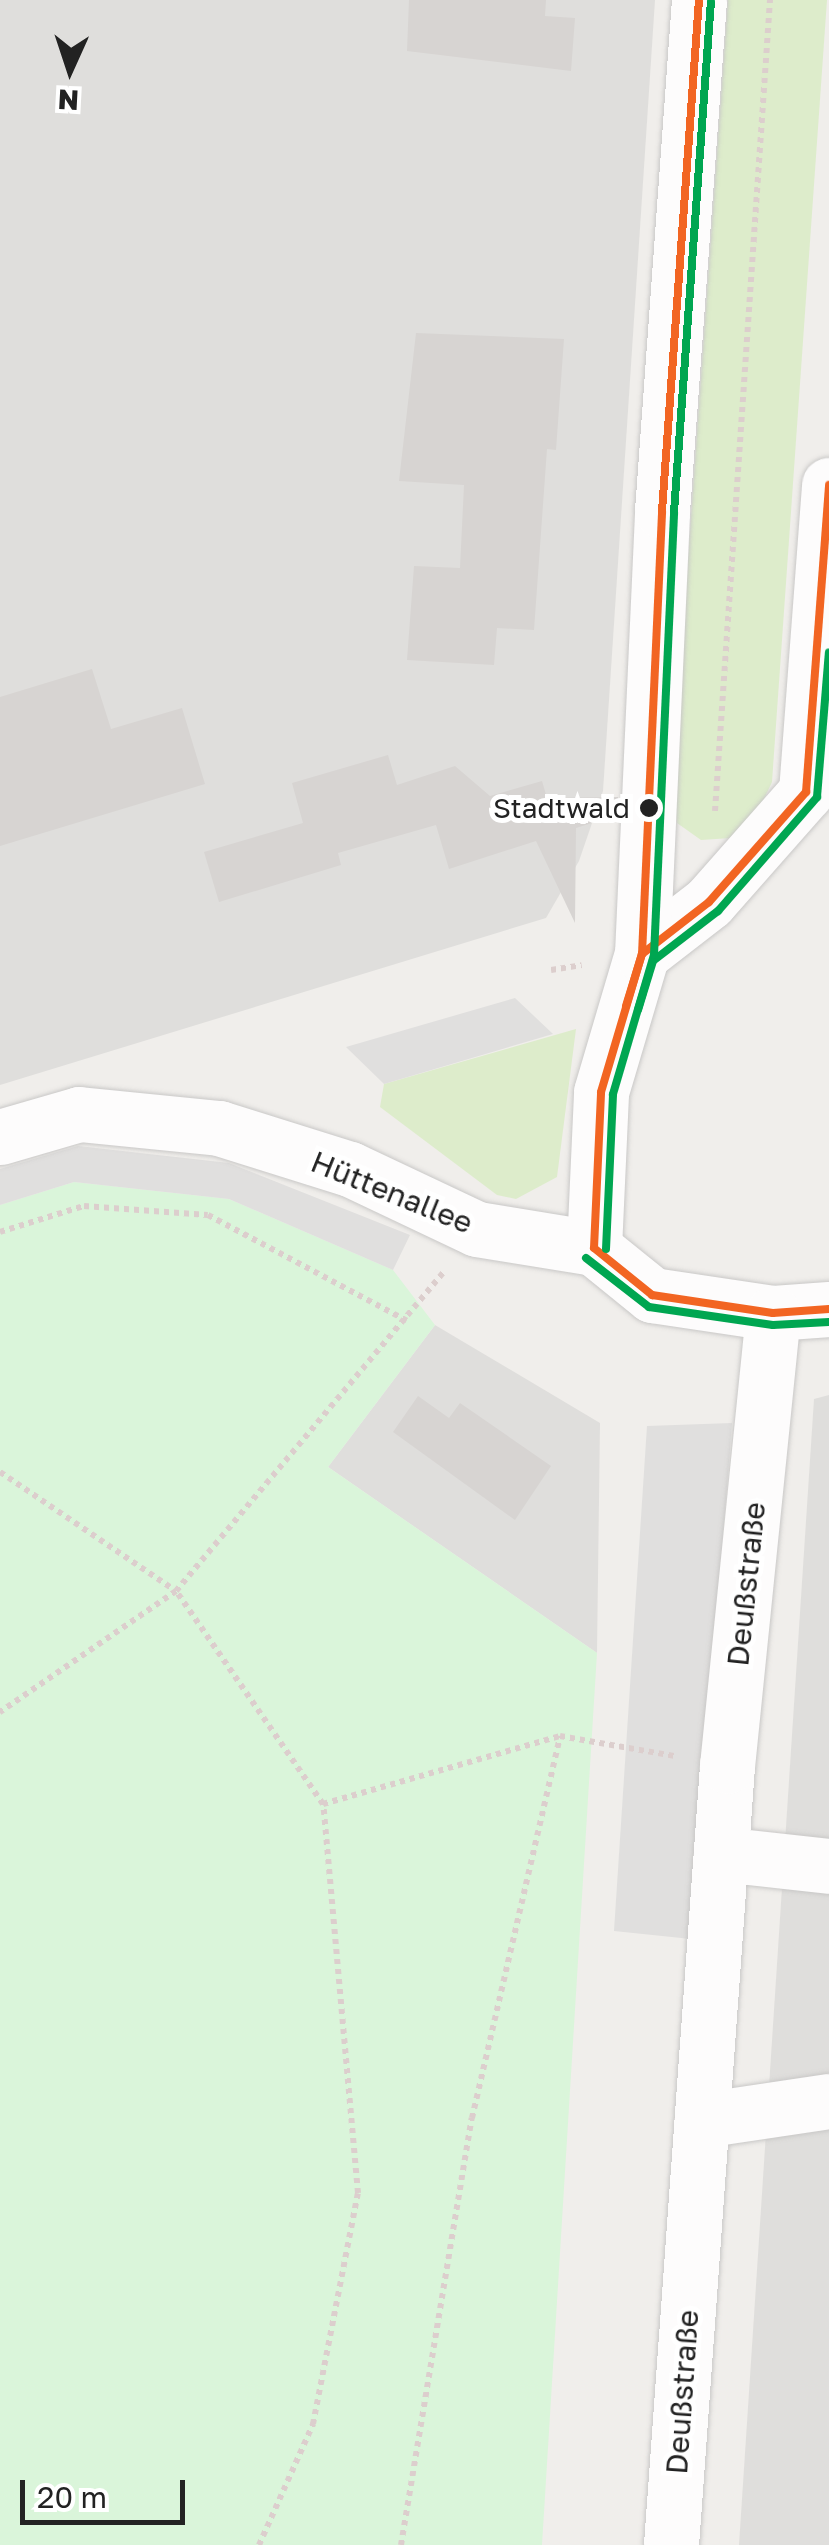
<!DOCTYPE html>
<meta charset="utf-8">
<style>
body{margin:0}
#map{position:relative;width:829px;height:2545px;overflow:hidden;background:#f0eeeb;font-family:"Golos Text",sans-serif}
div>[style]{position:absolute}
.residential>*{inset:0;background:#dfdedc}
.grass>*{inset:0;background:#ddeccb}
.park>*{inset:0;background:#daf5da}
.parking>*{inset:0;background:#e0dfde}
.building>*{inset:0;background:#d7d4d2}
.path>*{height:6px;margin-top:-3px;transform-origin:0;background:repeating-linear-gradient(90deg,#dccecd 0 5px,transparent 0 10px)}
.roads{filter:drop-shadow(0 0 2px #c9c8c7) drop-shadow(0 0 2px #c9c8c7)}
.minor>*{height:55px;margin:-27.5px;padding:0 27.5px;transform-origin:27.5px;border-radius:27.5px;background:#fdfcfc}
.bus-1>*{height:8px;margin:-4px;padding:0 4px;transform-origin:4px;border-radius:4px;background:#f26522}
.bus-2>*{height:8px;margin:-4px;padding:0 4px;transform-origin:4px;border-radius:4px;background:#00a651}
.dots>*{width:28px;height:28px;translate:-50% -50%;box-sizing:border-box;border:5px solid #fff;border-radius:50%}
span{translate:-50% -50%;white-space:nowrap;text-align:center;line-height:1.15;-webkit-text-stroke:10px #fff;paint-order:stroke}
.bus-label{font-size:28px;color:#222}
.right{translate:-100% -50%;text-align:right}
.street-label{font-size:30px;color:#222}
.north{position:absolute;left:20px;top:20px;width:100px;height:100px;-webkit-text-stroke:8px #fff;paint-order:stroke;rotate:183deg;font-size:28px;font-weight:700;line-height:40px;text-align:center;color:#222}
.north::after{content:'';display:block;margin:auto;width:35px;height:45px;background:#222;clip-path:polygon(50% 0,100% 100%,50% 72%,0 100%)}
.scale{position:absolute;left:20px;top:2480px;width:165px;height:45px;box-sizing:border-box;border:5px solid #222;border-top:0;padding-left:12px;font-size:30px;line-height:35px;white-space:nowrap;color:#222;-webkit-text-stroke:8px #fff;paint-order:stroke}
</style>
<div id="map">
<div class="residential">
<div style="clip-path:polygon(0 0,655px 0,603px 791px,579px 861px,546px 918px,0 1085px)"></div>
<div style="clip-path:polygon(435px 1325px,600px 1423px,597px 1653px,328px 1467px)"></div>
<div style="clip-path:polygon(829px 1395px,829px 2545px,739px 2545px,814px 1399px)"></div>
</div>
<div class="grass">
<div style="clip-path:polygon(728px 0,827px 0,772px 782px,753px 822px,731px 838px,701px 840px,677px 823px,672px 784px)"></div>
<div style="clip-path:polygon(576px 1029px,557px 1177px,516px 1199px,497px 1195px,380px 1107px,384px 1084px)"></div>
</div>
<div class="park">
<div style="clip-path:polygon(74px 1182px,229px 1199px,393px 1270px,435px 1325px,328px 1467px,597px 1653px,542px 2545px,0 2545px,0 1205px)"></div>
</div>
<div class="parking">
<div style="clip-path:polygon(515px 998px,553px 1034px,384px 1084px,346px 1047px)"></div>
<div style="clip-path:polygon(78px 1146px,229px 1163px,410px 1235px,393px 1270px,229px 1199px,74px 1182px,0 1205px,0 1169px)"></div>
<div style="clip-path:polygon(732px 1423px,691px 1939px,614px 1931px,647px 1426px)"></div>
</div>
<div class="building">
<div style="clip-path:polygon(409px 0,546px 0,545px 16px,575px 18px,571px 71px,407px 51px)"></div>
<div style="clip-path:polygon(416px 333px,564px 339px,556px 450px,547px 449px,534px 630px,497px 628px,494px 665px,407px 660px,414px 566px,460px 568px,464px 485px,399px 481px)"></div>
<div style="clip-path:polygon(92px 669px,111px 729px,182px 708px,205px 784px,0 846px,0 697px)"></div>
<div style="clip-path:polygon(388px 755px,397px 785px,455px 766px,490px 796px,542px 781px,547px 798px,618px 797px,617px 815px,576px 828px,575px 923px,536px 841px,449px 869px,436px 825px,338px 853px,341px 865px,219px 902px,204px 852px,303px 823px,292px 783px)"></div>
<div style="clip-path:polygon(418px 1396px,449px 1418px,460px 1403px,551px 1466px,515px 1520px,393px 1432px)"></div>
</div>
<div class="path">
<div style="left:715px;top:811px;width:813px;rotate:-86.12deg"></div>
<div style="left:551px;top:970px;width:31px;rotate:-9deg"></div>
<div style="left:0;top:1232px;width:88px;rotate:-17.2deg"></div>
<div style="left:84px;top:1206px;width:124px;rotate:4.2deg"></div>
<div style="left:208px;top:1215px;width:225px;rotate:28deg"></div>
<div style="left:0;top:1472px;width:212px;rotate:34.1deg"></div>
<div style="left:176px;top:1591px;width:214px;rotate:145.5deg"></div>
<div style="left:323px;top:1804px;width:247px;rotate:-16deg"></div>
<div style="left:560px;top:1736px;width:117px;rotate:9.9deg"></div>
<div style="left:259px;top:2545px;width:133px;rotate:-65.9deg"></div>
<div style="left:313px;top:2424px;width:235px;rotate:-79deg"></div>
<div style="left:358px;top:2193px;width:391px;rotate:-95.1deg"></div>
<div style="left:323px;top:1804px;width:259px;rotate:-124.6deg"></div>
<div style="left:176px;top:1591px;width:417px;rotate:-50deg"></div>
<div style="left:401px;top:2545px;width:433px;rotate:-80.6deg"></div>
<div style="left:472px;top:2118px;width:392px;rotate:-77deg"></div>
</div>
<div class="roads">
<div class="minor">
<div style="left:642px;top:954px;width:85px;rotate:-37.8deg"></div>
<div style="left:709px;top:902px;width:147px;rotate:-48.6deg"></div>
<div style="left:806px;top:792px;width:308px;rotate:-85.7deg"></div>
<div style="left:0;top:1137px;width:82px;rotate:-16.2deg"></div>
<div style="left:79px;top:1114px;width:141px;rotate:5.7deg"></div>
<div style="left:219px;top:1128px;width:137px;rotate:17.4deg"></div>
<div style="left:350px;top:1169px;width:140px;rotate:25.3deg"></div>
<div style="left:477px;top:1229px;width:119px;rotate:9.2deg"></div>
<div style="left:594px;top:1248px;width:75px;rotate:39deg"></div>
<div style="left:652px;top:1295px;width:122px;rotate:8.5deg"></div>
<div style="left:773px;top:1313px;width:56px;rotate:-4.1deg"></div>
<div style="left:594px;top:1248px;width:156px;rotate:-87.4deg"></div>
<div style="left:601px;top:1092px;width:144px;rotate:-73.5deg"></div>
<div style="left:642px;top:954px;width:443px;rotate:-87.4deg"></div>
<div style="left:662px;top:511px;width:512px;rotate:-85.86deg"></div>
<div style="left:721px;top:1854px;width:109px;rotate:6.3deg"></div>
<div style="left:702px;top:2120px;width:128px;rotate:-8.5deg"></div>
<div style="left:671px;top:2545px;width:781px;rotate:-85.89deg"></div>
<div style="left:727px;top:1766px;width:455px;rotate:-84.2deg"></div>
</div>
</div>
<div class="bus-1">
<div style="left:626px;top:1006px;width:54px;rotate:-72.9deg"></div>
<div style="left:642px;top:954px;width:85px;rotate:-37.8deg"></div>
<div style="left:709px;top:902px;width:147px;rotate:-48.6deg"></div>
<div style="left:806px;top:792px;width:308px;rotate:-85.7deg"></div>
<div style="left:594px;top:1248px;width:156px;rotate:-87.4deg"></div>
<div style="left:601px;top:1092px;width:144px;rotate:-73.5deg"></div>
<div style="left:642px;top:954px;width:443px;rotate:-87.4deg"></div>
<div style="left:662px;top:511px;width:512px;rotate:-85.86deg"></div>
<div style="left:594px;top:1248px;width:75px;rotate:39deg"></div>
<div style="left:652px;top:1295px;width:122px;rotate:8.5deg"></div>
<div style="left:773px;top:1313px;width:56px;rotate:-4.1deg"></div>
</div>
<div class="bus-2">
<div style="left:638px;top:1010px;width:51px;rotate:-73deg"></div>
<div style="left:653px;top:961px;width:82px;rotate:-37.6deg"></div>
<div style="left:718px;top:911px;width:151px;rotate:-49deg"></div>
<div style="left:817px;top:797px;width:145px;rotate:-85.3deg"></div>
<div style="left:606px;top:1249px;width:155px;rotate:-87.4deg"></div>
<div style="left:613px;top:1094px;width:145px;rotate:-73.6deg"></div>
<div style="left:654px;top:955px;width:443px;rotate:-87.4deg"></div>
<div style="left:674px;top:512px;width:512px;rotate:-85.86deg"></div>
<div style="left:586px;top:1258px;width:80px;rotate:37.9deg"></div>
<div style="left:649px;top:1307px;width:125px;rotate:8.3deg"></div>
<div style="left:773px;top:1325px;width:56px;rotate:-3.1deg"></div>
</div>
<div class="dots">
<div style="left:649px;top:808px;background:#222"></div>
</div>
<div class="bus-label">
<span class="right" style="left:630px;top:808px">Stadtwald</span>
</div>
<div class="street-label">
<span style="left:392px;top:1192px;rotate:22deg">Hüttenallee</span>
<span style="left:746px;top:1584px;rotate:-84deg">Deußstraße</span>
<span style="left:682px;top:2392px;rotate:-86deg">Deußstraße</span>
</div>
<div class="north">N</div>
<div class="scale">20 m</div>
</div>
